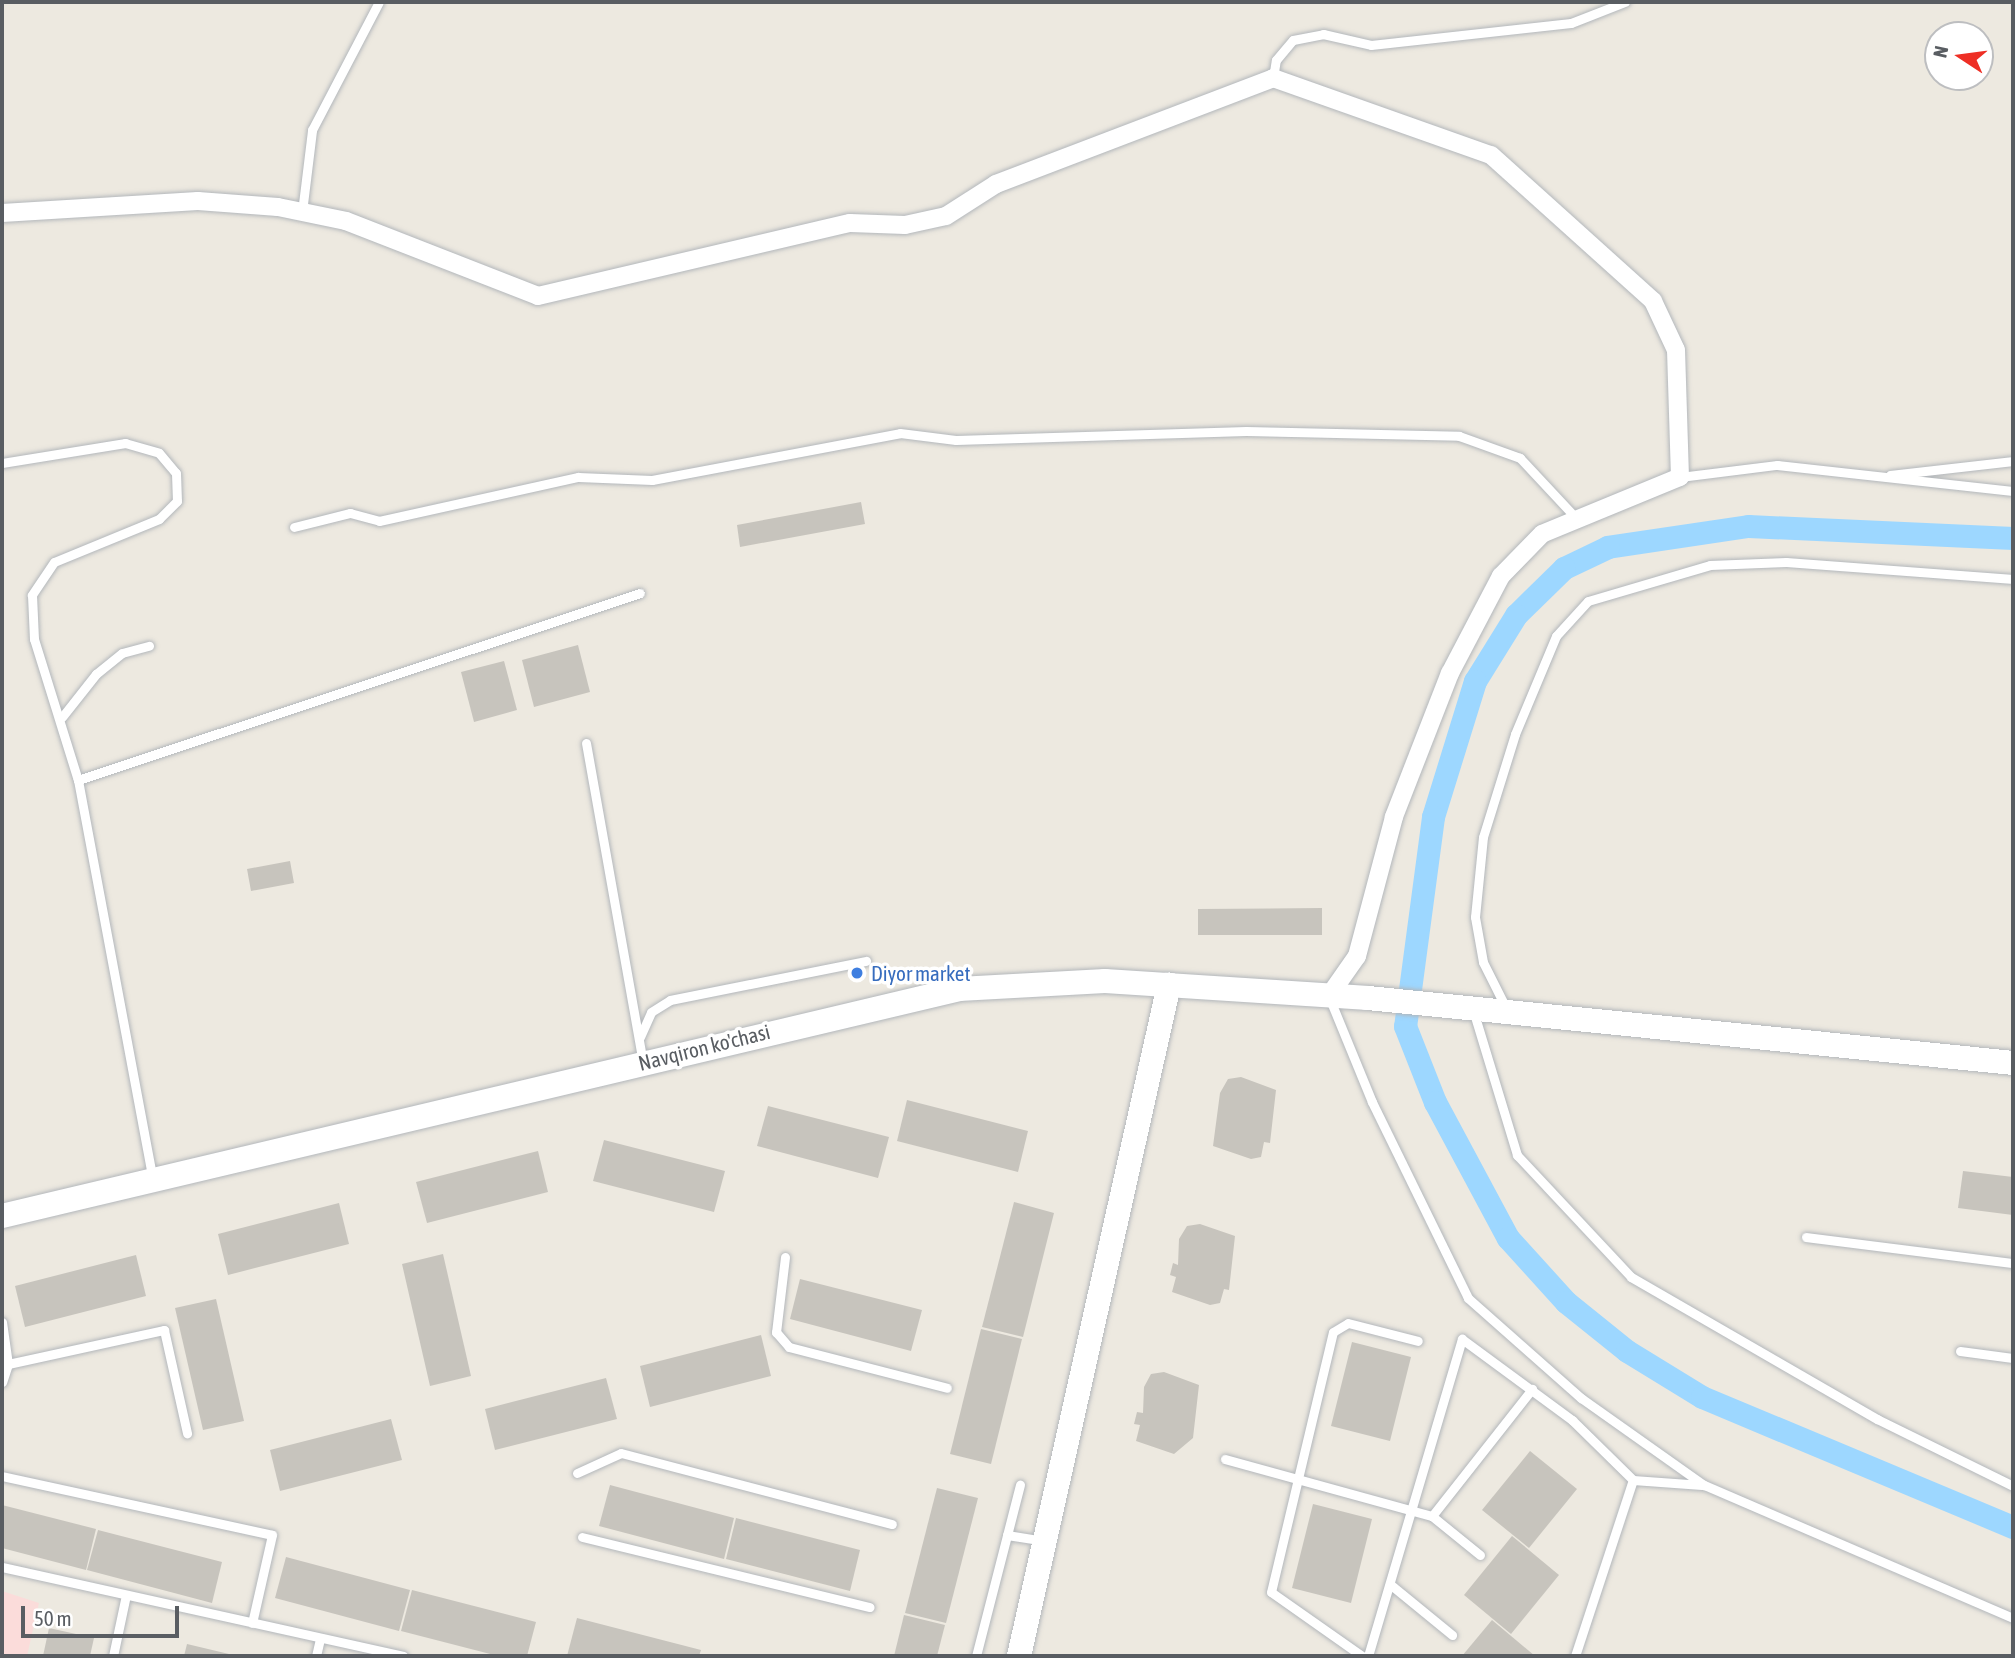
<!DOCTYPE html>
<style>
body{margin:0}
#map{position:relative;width:2015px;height:1658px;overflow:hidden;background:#ede9e0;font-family:"Asap Condensed",sans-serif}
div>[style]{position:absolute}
.medical>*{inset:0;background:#fbdcda}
.canal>*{height:23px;margin:-11.5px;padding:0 11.5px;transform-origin:11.5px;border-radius:11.5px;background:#9dd7ff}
.building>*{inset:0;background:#c7c4bd}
.roads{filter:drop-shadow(0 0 2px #b3b7bb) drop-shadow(0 0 2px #b3b7bb)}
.lane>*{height:9px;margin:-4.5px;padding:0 4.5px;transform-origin:4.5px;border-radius:4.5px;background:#fff}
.street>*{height:18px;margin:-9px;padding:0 9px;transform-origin:9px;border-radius:9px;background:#fff}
.secondary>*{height:24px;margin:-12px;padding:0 12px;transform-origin:12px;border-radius:12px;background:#fff}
.dots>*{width:19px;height:19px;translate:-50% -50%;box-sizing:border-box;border:4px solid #fff;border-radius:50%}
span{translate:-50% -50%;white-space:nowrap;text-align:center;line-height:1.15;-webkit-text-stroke:7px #fff;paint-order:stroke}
.shop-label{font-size:21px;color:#366cbe}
.left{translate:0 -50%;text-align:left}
.street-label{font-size:21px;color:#595d62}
.frame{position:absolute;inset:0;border:4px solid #595d62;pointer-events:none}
.north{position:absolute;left:1924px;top:21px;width:70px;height:70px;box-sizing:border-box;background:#fff;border:2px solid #bdbec0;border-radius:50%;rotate:283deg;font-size:19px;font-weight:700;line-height:28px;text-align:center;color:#595d62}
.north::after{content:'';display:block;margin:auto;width:24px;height:32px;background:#ee2f25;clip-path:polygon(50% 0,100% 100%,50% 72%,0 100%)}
.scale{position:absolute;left:21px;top:1606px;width:158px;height:32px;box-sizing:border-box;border:4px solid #595d62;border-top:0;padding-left:9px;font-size:21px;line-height:24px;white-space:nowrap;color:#595d62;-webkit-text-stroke:5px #fff;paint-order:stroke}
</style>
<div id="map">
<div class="medical">
<div style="clip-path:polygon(2px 1591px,39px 1603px,27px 1656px,2px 1656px)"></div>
</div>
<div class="canal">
<div style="left:2013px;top:538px;width:265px;rotate:-177.4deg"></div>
<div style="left:1748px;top:526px;width:142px;rotate:171.5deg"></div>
<div style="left:1608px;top:547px;width:49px;rotate:154.5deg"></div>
<div style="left:1564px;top:568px;width:67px;rotate:135.6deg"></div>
<div style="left:1516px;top:615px;width:78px;rotate:121.8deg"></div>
<div style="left:1475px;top:681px;width:142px;rotate:107.2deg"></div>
<div style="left:1433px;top:817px;width:211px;rotate:97.6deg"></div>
<div style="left:1405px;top:1026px;width:82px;rotate:68.5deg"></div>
<div style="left:1435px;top:1102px;width:154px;rotate:61.8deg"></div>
<div style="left:1508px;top:1238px;width:86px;rotate:47.8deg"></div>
<div style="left:1566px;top:1302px;width:78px;rotate:38.8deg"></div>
<div style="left:1627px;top:1351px;width:88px;rotate:31.5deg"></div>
<div style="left:1702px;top:1397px;width:337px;rotate:22.7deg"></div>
</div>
<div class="building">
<div style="clip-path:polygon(861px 502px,865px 524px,740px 547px,737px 525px)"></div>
<div style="clip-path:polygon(578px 645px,590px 692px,534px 707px,522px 660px)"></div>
<div style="clip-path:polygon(504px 661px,517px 710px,474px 722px,461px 672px)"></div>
<div style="clip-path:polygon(290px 861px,294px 883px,251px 891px,247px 869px)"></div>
<div style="clip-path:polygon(1322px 908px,1322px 935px,1198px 935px,1198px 909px)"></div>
<div style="clip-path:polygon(1241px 1077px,1276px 1090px,1270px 1143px,1264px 1142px,1261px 1157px,1251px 1159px,1213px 1146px,1220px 1093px,1228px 1079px)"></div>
<div style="clip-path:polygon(907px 1100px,1028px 1131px,1018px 1172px,897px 1141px)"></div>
<div style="clip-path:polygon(768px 1106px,889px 1137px,878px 1178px,757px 1146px)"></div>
<div style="clip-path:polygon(604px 1140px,725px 1171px,714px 1212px,593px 1181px)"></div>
<div style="clip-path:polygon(538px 1151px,548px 1192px,427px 1223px,416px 1182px)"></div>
<div style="clip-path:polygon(1963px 1171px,2013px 1177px,2013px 1215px,1958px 1208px)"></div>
<div style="clip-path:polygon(1014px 1202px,1054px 1213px,1023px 1337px,982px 1327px)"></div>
<div style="clip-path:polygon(339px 1203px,349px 1244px,228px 1275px,218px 1234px)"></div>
<div style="clip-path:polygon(1200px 1224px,1235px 1236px,1229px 1290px,1224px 1289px,1220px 1303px,1210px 1305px,1172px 1292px,1176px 1277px,1170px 1275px,1173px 1263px,1178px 1265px,1179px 1239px,1187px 1226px)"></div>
<div style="clip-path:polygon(443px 1254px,471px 1376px,430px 1386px,402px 1264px)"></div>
<div style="clip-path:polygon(136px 1255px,146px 1296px,25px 1327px,15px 1286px)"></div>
<div style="clip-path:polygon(800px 1279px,922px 1310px,911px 1351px,790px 1319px)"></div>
<div style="clip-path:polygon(216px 1299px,244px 1421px,203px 1430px,175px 1308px)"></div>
<div style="clip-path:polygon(981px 1329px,1022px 1339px,991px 1464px,950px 1454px)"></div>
<div style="clip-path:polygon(761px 1335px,771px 1376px,650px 1407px,640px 1366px)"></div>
<div style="clip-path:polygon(1352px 1342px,1411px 1357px,1390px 1441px,1331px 1426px)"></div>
<div style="clip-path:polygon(1164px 1372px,1199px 1385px,1193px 1438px,1174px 1454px,1136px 1441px,1140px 1425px,1134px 1424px,1137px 1412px,1143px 1413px,1144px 1387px,1151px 1374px)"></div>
<div style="clip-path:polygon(606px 1378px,617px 1419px,495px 1450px,485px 1409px)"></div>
<div style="clip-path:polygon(391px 1419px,402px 1460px,280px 1491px,270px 1450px)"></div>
<div style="clip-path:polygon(1530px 1451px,1577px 1489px,1529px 1548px,1482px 1510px)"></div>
<div style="clip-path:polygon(610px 1485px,734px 1518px,724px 1559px,599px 1526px)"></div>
<div style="clip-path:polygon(937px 1488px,978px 1498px,946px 1623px,905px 1613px)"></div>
<div style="clip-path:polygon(1313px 1504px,1372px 1519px,1351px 1603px,1292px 1588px)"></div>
<div style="clip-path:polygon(2px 1505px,96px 1529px,86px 1570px,2px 1548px)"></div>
<div style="clip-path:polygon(736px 1518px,860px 1550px,850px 1591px,726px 1559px)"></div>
<div style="clip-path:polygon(98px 1530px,222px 1562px,212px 1603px,87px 1570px)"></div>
<div style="clip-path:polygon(1512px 1536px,1559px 1575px,1511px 1634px,1464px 1595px)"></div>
<div style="clip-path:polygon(286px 1557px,410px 1590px,399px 1631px,275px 1598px)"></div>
<div style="clip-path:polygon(412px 1590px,536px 1622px,527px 1656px,498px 1656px,401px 1631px)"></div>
<div style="clip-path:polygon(904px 1615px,945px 1625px,937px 1656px,894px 1656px)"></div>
<div style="clip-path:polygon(577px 1618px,701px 1650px,699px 1656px,567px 1656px)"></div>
<div style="clip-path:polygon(1492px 1620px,1535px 1656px,1462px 1656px)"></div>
<div style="clip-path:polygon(49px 1628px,94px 1638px,90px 1656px,43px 1656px)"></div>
<div style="clip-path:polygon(187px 1644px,229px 1654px,229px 1656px,184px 1656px)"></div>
</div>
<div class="roads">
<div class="lane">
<div style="left:1273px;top:78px;width:18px;rotate:-81deg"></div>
<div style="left:1276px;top:60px;width:26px;rotate:-50deg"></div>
<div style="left:1293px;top:40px;width:31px;rotate:-11deg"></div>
<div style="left:1323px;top:34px;width:49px;rotate:12.9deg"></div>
<div style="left:1371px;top:45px;width:201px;rotate:-6.3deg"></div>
<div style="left:1571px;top:23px;width:58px;rotate:-21.3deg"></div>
<div style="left:302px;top:212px;width:83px;rotate:-83deg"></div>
<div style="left:312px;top:130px;width:144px;rotate:-62.4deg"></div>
<div style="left:2px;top:463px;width:125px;rotate:-9.2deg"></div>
<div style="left:125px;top:443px;width:35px;rotate:16deg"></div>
<div style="left:159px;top:453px;width:26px;rotate:50deg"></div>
<div style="left:176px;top:473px;width:28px;rotate:88deg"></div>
<div style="left:177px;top:501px;width:25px;rotate:135deg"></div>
<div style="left:159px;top:519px;width:113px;rotate:157.7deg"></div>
<div style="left:54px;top:562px;width:40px;rotate:124deg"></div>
<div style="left:32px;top:595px;width:44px;rotate:87.4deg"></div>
<div style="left:34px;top:639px;width:148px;rotate:72.7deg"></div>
<div style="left:78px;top:780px;width:406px;rotate:79.4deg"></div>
<div style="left:1890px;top:475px;width:124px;rotate:-6.5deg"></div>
<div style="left:1680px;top:477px;width:98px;rotate:-7.1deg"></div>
<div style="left:1777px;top:465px;width:237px;rotate:6.3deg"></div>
<div style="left:294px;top:527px;width:58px;rotate:-14deg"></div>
<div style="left:350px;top:513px;width:30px;rotate:15deg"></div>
<div style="left:379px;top:521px;width:204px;rotate:-12.5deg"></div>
<div style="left:578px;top:477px;width:74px;rotate:2.3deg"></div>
<div style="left:652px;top:480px;width:252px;rotate:-10.7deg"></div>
<div style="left:900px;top:433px;width:56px;rotate:7.1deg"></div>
<div style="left:956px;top:440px;width:290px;rotate:-1.8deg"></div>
<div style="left:1246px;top:431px;width:213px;rotate:1.3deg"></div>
<div style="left:1459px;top:436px;width:65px;rotate:19.8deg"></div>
<div style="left:1520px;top:458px;width:81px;rotate:47deg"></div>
<div style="left:62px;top:717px;width:55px;rotate:-51.7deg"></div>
<div style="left:96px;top:674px;width:33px;rotate:-39deg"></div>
<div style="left:122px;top:653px;width:28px;rotate:-15deg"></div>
<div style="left:586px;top:743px;width:324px;rotate:79.9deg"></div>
<div style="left:78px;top:780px;width:592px;rotate:-18.4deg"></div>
<div style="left:1329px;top:997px;width:113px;rotate:67.7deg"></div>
<div style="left:1372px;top:1102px;width:218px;rotate:63.9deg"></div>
<div style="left:1468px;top:1298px;width:151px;rotate:41.5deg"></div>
<div style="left:1581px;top:1398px;width:151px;rotate:35.3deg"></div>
<div style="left:1704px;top:1485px;width:336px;rotate:23.3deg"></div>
<div style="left:1506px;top:1008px;width:51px;rotate:-116.6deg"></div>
<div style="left:1483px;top:962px;width:46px;rotate:-100.1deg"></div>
<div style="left:1475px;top:917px;width:80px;rotate:-84.3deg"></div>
<div style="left:1483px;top:837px;width:108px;rotate:-72.7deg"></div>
<div style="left:1515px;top:734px;width:106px;rotate:-67.3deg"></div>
<div style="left:1556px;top:636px;width:47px;rotate:-47.6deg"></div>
<div style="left:1588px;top:601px;width:127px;rotate:-16.4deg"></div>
<div style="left:1710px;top:565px;width:76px;rotate:-2.3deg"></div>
<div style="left:1786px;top:562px;width:228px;rotate:4.3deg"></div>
<div style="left:1473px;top:1010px;width:152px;rotate:73.1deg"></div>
<div style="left:1517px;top:1155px;width:167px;rotate:46.9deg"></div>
<div style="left:1631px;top:1277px;width:284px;rotate:30deg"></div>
<div style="left:1877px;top:1419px;width:152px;rotate:26.2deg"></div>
<div style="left:640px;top:1037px;width:27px;rotate:-66deg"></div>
<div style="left:651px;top:1012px;width:22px;rotate:-32deg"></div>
<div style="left:670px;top:1000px;width:200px;rotate:-11.3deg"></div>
<div style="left:1806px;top:1237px;width:209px;rotate:7.2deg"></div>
<div style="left:785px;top:1257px;width:76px;rotate:96.8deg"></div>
<div style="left:776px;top:1332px;width:20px;rotate:49deg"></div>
<div style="left:789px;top:1347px;width:163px;rotate:14.5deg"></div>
<div style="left:2px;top:1322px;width:42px;rotate:81.9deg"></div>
<div style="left:8px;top:1364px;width:19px;rotate:108deg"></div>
<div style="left:1960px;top:1351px;width:53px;rotate:7.5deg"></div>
<div style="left:8px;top:1364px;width:160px;rotate:-12.3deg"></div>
<div style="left:164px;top:1330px;width:106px;rotate:77.4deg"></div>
<div style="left:1225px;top:1459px;width:215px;rotate:15.4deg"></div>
<div style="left:577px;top:1473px;width:48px;rotate:-24.4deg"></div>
<div style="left:621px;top:1453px;width:280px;rotate:14.7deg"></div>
<div style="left:2px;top:1476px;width:276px;rotate:12.3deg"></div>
<div style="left:272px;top:1535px;width:90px;rotate:102.8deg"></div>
<div style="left:1007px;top:1535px;width:36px;rotate:9deg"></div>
<div style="left:582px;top:1537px;width:296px;rotate:13.7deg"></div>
<div style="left:1480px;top:1555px;width:62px;rotate:-140.9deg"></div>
<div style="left:1432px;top:1516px;width:162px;rotate:-51.8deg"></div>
<div style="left:2px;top:1567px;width:411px;rotate:12.5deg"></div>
<div style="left:1391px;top:1585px;width:79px;rotate:39.3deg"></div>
<div style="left:113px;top:1656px;width:62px;rotate:-78deg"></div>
<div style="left:316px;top:1656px;width:18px;rotate:-77deg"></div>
<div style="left:976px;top:1656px;width:177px;rotate:-75.6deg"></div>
<div style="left:1362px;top:1656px;width:111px;rotate:-144.9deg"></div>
<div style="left:1271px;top:1592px;width:267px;rotate:-76.6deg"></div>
<div style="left:1333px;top:1332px;width:17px;rotate:-31deg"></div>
<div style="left:1348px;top:1323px;width:72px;rotate:14.4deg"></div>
<div style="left:1368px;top:1656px;width:331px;rotate:-73.5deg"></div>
<div style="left:1462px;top:1339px;width:137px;rotate:36.4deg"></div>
<div style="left:1572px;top:1420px;width:86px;rotate:44.5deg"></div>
<div style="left:1633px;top:1480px;width:69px;rotate:4.1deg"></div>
<div style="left:1575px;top:1656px;width:185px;rotate:-71.8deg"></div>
</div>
<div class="street">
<div style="left:2px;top:213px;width:196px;rotate:-3.5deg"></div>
<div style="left:198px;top:201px;width:80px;rotate:4.3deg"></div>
<div style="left:278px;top:207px;width:69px;rotate:11.6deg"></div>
<div style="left:346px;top:221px;width:206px;rotate:21.3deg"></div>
<div style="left:538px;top:296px;width:320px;rotate:-13.2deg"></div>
<div style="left:850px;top:223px;width:55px;rotate:2.1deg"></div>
<div style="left:905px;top:225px;width:42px;rotate:-12.4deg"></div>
<div style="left:946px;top:216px;width:59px;rotate:-32.6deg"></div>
<div style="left:996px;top:184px;width:297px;rotate:-20.9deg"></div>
<div style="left:1273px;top:78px;width:231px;rotate:19.5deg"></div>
<div style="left:1491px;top:155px;width:218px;rotate:42deg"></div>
<div style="left:1653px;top:301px;width:54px;rotate:64.9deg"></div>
<div style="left:1676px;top:350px;width:127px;rotate:88.2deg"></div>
<div style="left:1680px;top:477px;width:149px;rotate:157.6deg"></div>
<div style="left:1542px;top:534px;width:59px;rotate:134.3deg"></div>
<div style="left:1501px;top:576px;width:110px;rotate:117.7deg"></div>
<div style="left:1450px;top:673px;width:155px;rotate:111.3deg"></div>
<div style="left:1394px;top:817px;width:144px;rotate:104.9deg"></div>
<div style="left:1357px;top:956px;width:49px;rotate:125deg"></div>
</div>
<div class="secondary">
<div style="left:2px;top:1216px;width:984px;rotate:-13.34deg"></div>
<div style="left:959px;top:989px;width:146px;rotate:-3.1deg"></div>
<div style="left:1105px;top:981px;width:264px;rotate:3.7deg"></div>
<div style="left:1368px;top:998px;width:648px;rotate:5.75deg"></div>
<div style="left:1019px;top:1656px;width:688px;rotate:-77.4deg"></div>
</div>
</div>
<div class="dots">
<div style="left:857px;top:973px;background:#3f7fe0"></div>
</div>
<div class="shop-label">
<span class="left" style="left:871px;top:973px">Diyor market</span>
</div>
<div class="street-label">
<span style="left:704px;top:1047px;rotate:-14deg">Navqiron ko'chasi</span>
</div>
<div class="frame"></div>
<div class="north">N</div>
<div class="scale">50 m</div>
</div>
